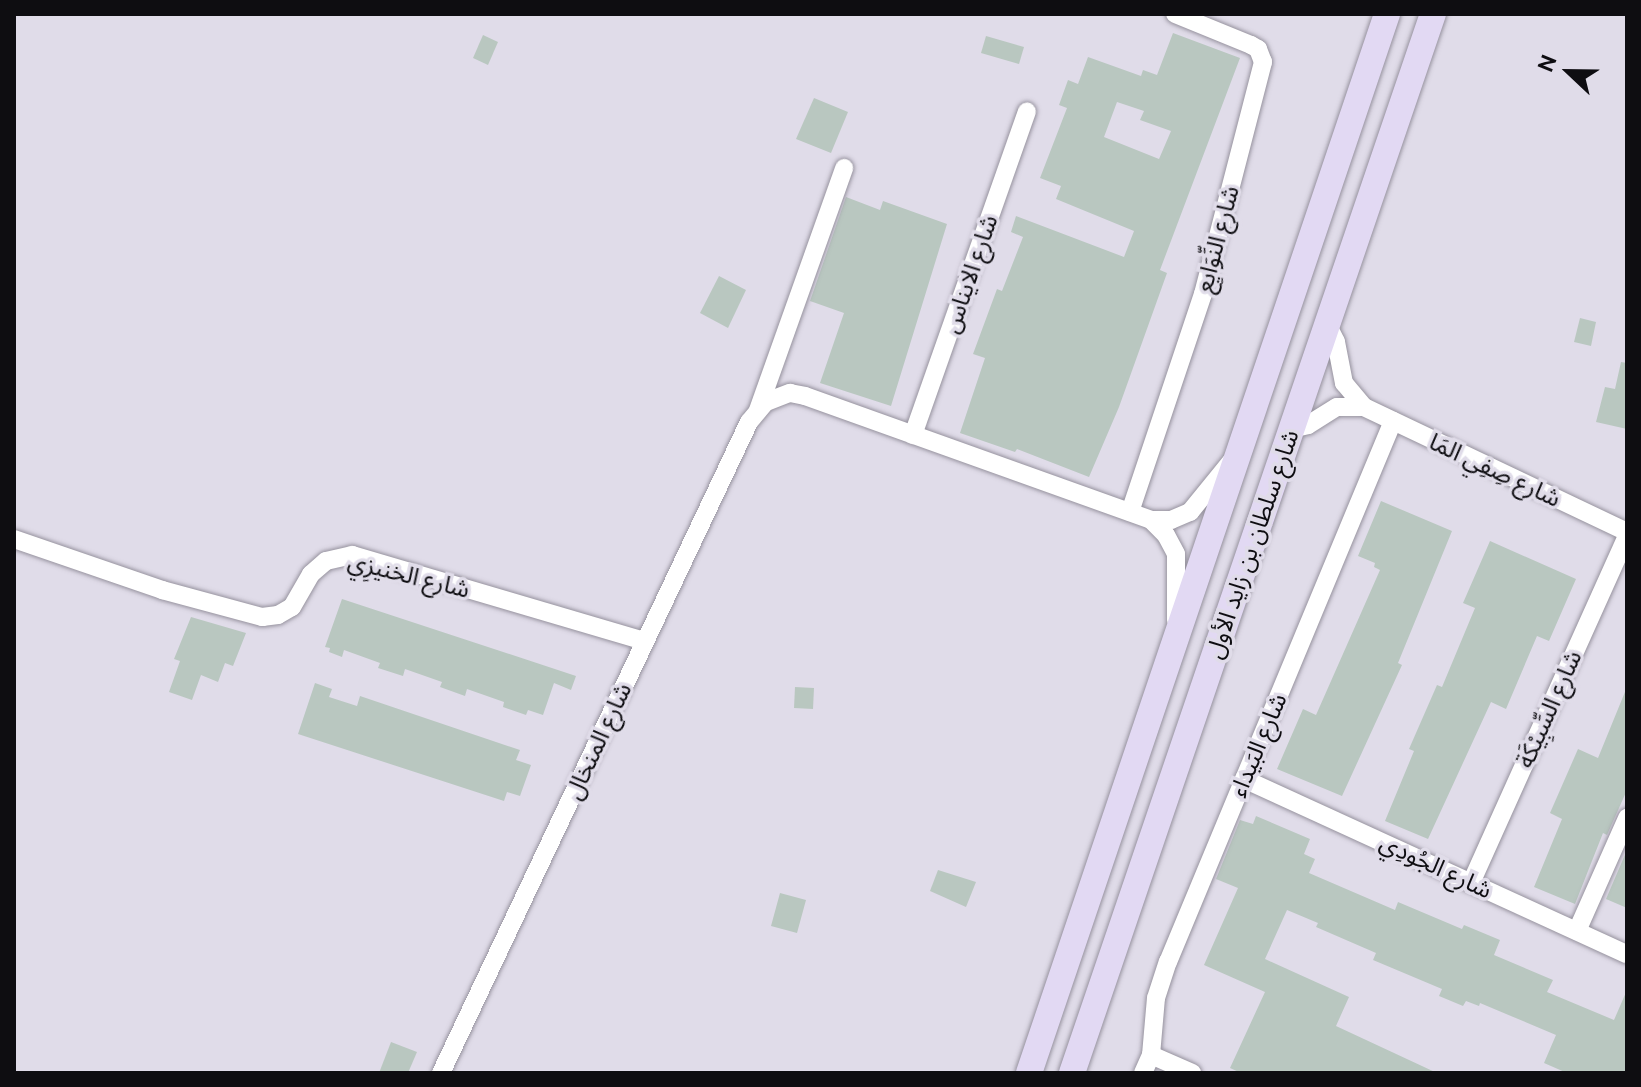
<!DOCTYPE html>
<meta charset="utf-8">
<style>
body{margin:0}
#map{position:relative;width:1641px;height:1087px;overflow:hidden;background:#e0dce9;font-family:Ubuntu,"Noto Sans Arabic",sans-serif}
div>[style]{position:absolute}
.building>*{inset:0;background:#b9c7c0}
.roads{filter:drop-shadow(0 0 2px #96929e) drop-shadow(0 0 2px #96929e)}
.street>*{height:18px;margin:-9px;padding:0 9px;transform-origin:9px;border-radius:9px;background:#fff}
.secondary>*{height:26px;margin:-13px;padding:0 13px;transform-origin:13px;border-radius:13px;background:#e2d9f3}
span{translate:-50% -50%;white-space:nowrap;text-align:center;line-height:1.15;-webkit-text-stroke:7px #e0dce9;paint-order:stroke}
.street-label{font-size:24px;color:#0e0d11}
.frame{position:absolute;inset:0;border:16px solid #0e0d11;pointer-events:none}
.north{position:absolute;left:1529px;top:32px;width:80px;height:80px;-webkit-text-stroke:6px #e0dce9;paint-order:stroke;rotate:292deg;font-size:22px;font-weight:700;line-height:32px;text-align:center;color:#0e0d11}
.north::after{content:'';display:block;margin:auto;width:28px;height:36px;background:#0e0d11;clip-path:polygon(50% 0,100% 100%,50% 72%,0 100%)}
</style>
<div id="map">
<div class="building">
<div style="clip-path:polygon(evenodd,1173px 33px,1240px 58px,1160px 270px,1167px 273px,1119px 407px,1089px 477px,1017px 449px,1015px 452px,960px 433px,985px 358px,973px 354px,997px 289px,1002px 291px,1023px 237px,1011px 232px,1016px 216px,1124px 257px,1134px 231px,1056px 199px,1061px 186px,1040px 178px,1067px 108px,1059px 105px,1068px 80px,1078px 84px,1088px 57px,1141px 76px,1143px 70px,1157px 75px,1173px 33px,1117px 102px,1144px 111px,1140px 120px,1171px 131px,1159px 159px,1104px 137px,1117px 102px)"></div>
<div style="clip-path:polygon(483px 35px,498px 42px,488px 65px,473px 58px)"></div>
<div style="clip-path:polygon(986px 36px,1024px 47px,1019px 64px,981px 53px)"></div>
<div style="clip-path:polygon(814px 98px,848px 112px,831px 153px,796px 139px)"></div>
<div style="clip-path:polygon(846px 197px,880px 210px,883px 201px,947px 224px,891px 406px,820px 383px,844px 313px,810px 301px)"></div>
<div style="clip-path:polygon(719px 276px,746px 290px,728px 328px,700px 313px)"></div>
<div style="clip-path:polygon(1580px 318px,1596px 322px,1591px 346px,1574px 342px)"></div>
<div style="clip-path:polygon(1621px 362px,1627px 363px,1627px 429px,1596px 422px,1605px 387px,1615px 389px)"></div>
<div style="clip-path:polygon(1381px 501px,1452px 531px,1398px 663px,1402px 665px,1342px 796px,1277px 769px,1303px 709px,1316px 715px,1380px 570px,1374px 567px,1375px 563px,1358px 556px)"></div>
<div style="clip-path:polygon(1490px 541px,1576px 579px,1549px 641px,1537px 636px,1506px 709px,1491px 702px,1428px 839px,1385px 821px,1414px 751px,1409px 749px,1437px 685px,1442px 687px,1475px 608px,1463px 603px)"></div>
<div style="clip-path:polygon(342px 599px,576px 676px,571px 690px,554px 683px,543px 715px,528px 710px,526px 715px,503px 707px,504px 702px,467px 689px,465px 696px,440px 687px,442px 682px,405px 669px,403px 676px,378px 668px,380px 663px,344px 650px,342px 657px,329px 652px,330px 648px,325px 647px)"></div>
<div style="clip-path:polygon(191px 617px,246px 633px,233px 666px,225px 663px,218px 682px,201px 675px,192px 700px,169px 692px,180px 661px,174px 659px)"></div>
<div style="clip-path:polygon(315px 683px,332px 689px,329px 697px,357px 706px,360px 696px,520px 750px,516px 760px,531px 765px,520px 796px,507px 792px,504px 801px,298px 734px)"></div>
<div style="clip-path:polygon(795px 687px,814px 688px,813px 709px,794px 708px)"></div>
<div style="clip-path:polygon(1627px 687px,1627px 790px,1607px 835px,1603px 833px,1575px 904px,1534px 887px,1562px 819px,1550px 813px,1578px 749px,1598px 758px)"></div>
<div style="clip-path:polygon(1256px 816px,1310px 839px,1304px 854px,1315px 859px,1309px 873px,1395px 910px,1398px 902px,1462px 929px,1464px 925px,1500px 940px,1494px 955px,1553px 980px,1547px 992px,1614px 1020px,1627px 990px,1627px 1073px,1567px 1073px,1544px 1063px,1556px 1035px,1480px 1003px,1479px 1006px,1466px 1001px,1463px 1006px,1439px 996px,1442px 989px,1373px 960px,1376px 953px,1316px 927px,1318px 923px,1287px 910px,1265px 959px,1349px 997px,1336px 1026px,1437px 1073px,1241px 1073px,1230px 1068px,1265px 992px,1204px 965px,1238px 888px,1216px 879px,1240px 820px,1253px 824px)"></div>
<div style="clip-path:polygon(1627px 850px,1627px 908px,1606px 899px)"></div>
<div style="clip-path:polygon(938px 870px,976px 882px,966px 907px,930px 891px)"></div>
<div style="clip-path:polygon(780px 893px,806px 900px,797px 933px,771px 926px)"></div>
<div style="clip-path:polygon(391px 1042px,417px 1052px,408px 1073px,379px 1073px)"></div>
</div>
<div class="roads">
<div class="street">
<div style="left:1327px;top:324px;width:20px;rotate:63deg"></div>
<div style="left:1336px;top:342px;width:42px;rotate:79deg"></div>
<div style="left:1344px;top:383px;width:31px;rotate:50deg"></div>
<div style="left:1364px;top:407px;width:291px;rotate:25.4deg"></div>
<div style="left:758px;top:410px;width:257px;rotate:-70.4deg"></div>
<div style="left:1291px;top:429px;width:17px;rotate:-13deg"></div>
<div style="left:1308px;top:425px;width:34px;rotate:-32deg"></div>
<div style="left:1337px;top:407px;width:27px"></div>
<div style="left:913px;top:435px;width:343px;rotate:-70.6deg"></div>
<div style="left:1130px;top:512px;width:230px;rotate:-71.5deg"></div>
<div style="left:1203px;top:294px;width:240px;rotate:-75.5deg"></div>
<div style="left:1263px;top:62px;width:14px;rotate:-111deg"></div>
<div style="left:1258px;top:49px;width:8px;rotate:-150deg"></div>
<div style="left:1251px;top:45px;width:82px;rotate:-157.8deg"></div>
<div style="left:1151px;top:520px;width:21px;rotate:45deg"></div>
<div style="left:1166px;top:535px;width:21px;rotate:62deg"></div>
<div style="left:1176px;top:554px;width:66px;rotate:90deg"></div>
<div style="left:14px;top:539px;width:157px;rotate:19deg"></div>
<div style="left:162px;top:590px;width:104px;rotate:15.1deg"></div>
<div style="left:262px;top:617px;width:16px;rotate:-7deg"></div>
<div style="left:278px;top:615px;width:16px;rotate:-30deg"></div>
<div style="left:292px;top:607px;width:38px;rotate:-60deg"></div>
<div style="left:311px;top:574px;width:20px;rotate:-41deg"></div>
<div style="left:326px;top:561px;width:27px;rotate:-13deg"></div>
<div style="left:352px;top:555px;width:305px;rotate:16.4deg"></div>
<div style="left:1244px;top:779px;width:421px;rotate:24.6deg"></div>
<div style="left:1471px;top:883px;width:380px;rotate:-65.8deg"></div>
<div style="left:1577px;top:931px;width:124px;rotate:-66.1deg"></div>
<div style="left:1151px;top:1055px;width:45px;rotate:23.7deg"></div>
<div style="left:441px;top:1073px;width:720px;rotate:-64.68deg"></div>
<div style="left:749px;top:422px;width:26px;rotate:-50deg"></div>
<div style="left:766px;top:402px;width:26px;rotate:-21deg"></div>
<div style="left:790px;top:393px;width:15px;rotate:11deg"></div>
<div style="left:805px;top:396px;width:368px;rotate:19.7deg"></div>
<div style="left:1151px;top:520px;width:20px"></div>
<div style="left:1171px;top:520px;width:21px;rotate:-23deg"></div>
<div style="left:1190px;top:512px;width:68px;rotate:-50.9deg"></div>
<div style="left:1143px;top:1073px;width:20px;rotate:-66deg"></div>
<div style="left:1151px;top:1055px;width:57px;rotate:-85deg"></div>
<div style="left:1156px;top:998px;width:38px;rotate:-72deg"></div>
<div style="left:1168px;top:962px;width:586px;rotate:-67.42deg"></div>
</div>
<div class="secondary">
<div style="left:1029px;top:1073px;width:1118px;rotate:-71.32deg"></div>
<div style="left:1072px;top:1073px;width:1119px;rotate:-71.18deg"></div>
</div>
</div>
<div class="street-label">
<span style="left:1217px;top:239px;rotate:-75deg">شارع النِّوَايِع</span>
<span style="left:970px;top:274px;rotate:-71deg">شارع الايناس</span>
<span style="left:1495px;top:470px;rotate:25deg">شارع صِفِي المَا</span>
<span style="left:1252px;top:544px;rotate:-71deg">شارع سلطان بن زايد الأول</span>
<span style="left:409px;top:575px;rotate:14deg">شارع الخنيزِي</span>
<span style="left:1549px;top:709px;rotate:-66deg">شارع السِّبِيْكَة</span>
<span style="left:598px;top:741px;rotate:-65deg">شارع المنخال</span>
<span style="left:1258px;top:745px;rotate:-67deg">شارع البَيداء</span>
<span style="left:1436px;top:866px;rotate:25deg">شارع الجُودِي</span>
</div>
<div class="frame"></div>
<div class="north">N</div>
</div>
